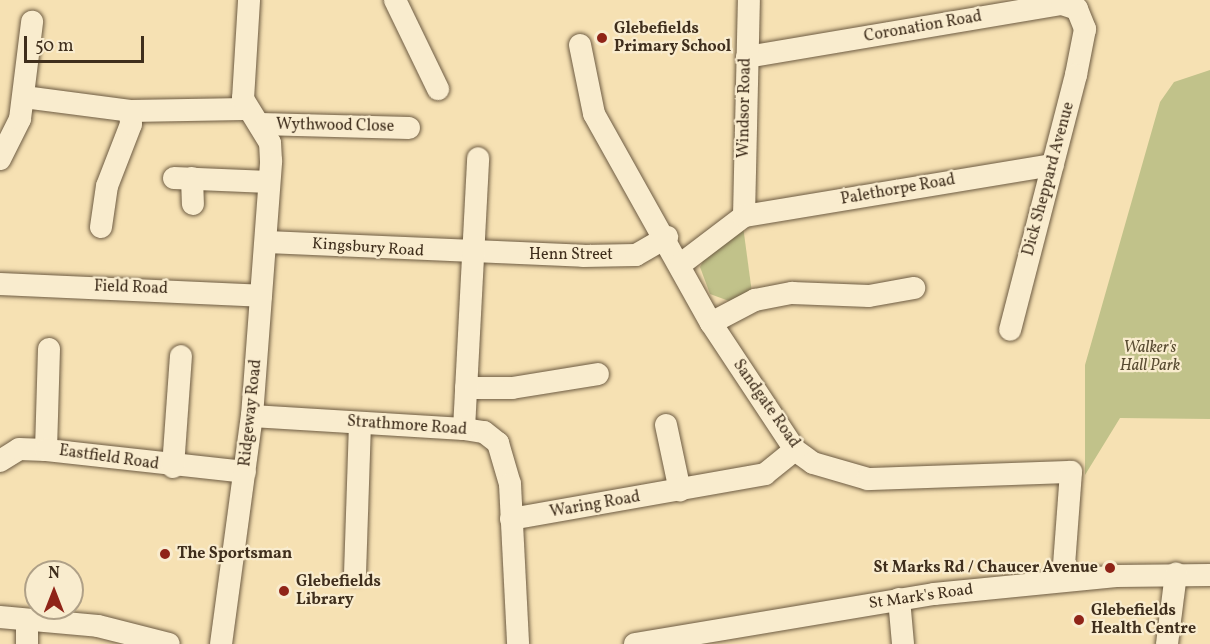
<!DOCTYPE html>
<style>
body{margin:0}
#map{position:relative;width:1210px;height:644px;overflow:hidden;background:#f6e1b3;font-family:Vollkorn,serif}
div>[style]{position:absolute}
.green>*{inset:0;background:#c1c28a}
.roads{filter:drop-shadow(0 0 2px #6d5b42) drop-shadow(0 0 2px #6d5b42)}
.minor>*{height:22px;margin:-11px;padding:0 11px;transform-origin:11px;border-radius:11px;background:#f9ecce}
.dots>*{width:16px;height:16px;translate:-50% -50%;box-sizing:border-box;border:3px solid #f9ecce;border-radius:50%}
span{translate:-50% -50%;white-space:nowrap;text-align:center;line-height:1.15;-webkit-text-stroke:4.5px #f9ecce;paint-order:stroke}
.street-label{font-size:16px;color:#3f2e1c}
.poi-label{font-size:16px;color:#3f2e1c;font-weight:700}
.left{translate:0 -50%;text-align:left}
.right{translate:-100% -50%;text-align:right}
.park-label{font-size:16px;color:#594c32;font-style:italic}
.north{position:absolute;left:24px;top:560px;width:60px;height:60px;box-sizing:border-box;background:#f9ecce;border:2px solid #afa087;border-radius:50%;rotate:0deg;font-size:16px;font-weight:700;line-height:24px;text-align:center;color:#3f2e1c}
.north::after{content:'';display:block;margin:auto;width:21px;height:27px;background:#8f2418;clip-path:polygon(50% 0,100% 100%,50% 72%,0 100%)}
.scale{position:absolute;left:24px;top:36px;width:120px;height:27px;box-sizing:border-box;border:3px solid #3f2e1c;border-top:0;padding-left:8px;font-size:18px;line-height:21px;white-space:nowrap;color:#3f2e1c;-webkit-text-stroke:4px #f9ecce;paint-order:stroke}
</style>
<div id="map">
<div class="green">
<div style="clip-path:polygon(1210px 70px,1210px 419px,1120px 418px,1085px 475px,1085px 365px,1160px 102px,1174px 82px)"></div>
<div style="clip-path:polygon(743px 226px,752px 293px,729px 301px,710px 294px,700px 267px,708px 251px)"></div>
</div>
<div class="roads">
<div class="minor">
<div style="left:395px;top:0;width:99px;rotate:64.2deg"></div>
<div style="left:580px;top:45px;width:70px;rotate:78.5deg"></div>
<div style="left:594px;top:114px;width:240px;rotate:60.8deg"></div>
<div style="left:711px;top:323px;width:152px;rotate:56.5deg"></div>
<div style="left:795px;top:450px;width:22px;rotate:36deg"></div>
<div style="left:813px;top:463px;width:57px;rotate:16.2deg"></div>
<div style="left:868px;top:479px;width:203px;rotate:-2deg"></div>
<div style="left:1071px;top:472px;width:107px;rotate:94.3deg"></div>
<div style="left:747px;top:57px;width:319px;rotate:-9.6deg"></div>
<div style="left:1062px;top:4px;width:16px;rotate:18deg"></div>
<div style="left:1077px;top:9px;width:22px;rotate:68deg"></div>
<div style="left:1085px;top:29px;width:47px;rotate:101.1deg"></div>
<div style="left:1076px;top:75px;width:263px;rotate:104.5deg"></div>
<div style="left:24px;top:97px;width:107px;rotate:7.5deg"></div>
<div style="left:130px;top:111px;width:115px;rotate:-1deg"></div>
<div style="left:260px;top:124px;width:149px;rotate:1.5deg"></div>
<div style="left:0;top:159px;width:45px;rotate:-63.4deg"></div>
<div style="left:20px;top:119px;width:98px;rotate:-82.9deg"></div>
<div style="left:174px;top:178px;width:95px;rotate:2.4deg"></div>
<div style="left:192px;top:178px;width:26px;rotate:88deg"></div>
<div style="left:744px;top:216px;width:216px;rotate:-88.7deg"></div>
<div style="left:101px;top:227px;width:41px;rotate:-81.7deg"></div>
<div style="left:107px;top:186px;width:66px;rotate:-68.8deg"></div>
<div style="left:131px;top:124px;width:13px;rotate:-94deg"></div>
<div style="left:267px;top:242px;width:316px;rotate:2.5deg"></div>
<div style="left:583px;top:256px;width:53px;rotate:-1.1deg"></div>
<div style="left:636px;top:255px;width:36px;rotate:-30deg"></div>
<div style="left:681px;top:264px;width:79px;rotate:-37.3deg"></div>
<div style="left:744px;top:216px;width:313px;rotate:-9.4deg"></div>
<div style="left:0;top:284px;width:261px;rotate:2.6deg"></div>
<div style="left:711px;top:323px;width:50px;rotate:-27.6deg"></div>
<div style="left:755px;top:300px;width:38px;rotate:-11deg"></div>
<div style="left:792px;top:293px;width:77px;rotate:2.2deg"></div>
<div style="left:869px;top:296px;width:46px;rotate:-10.1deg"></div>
<div style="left:466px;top:388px;width:46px"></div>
<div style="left:512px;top:388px;width:87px;rotate:-9.2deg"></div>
<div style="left:252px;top:416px;width:212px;rotate:3.5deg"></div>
<div style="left:464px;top:429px;width:20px;rotate:9deg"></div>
<div style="left:484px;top:432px;width:18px;rotate:38deg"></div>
<div style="left:498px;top:443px;width:43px;rotate:73.7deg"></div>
<div style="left:510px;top:484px;width:160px;rotate:87.1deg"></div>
<div style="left:666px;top:425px;width:67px;rotate:78deg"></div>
<div style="left:464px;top:429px;width:271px;rotate:-87deg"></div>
<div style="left:46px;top:450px;width:101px;rotate:-88.3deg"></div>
<div style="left:0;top:461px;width:22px;rotate:-32deg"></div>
<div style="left:19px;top:449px;width:27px;rotate:2deg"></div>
<div style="left:46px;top:450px;width:200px;rotate:6.3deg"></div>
<div style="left:173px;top:467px;width:111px;rotate:-85.9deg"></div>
<div style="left:511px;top:519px;width:258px;rotate:-10deg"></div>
<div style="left:765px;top:474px;width:38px;rotate:-39deg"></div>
<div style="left:355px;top:574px;width:151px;rotate:-88.1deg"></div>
<div style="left:899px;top:599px;width:45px;rotate:84.9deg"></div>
<div style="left:0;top:617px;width:98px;rotate:5.2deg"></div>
<div style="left:98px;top:626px;width:73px;rotate:14.2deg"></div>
<div style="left:27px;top:620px;width:24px;rotate:90deg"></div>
<div style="left:221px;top:644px;width:230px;rotate:-82.3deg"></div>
<div style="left:252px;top:416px;width:256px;rotate:-85.7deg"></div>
<div style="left:271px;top:161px;width:18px;rotate:-93deg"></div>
<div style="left:270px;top:143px;width:52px;rotate:-121.5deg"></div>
<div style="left:243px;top:99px;width:99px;rotate:-86.5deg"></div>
<div style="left:635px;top:644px;width:303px;rotate:-9.5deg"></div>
<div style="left:934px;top:594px;width:183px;rotate:-5.6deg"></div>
<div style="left:1116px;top:576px;width:94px;rotate:-0.6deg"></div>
<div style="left:1167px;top:644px;width:71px;rotate:-82.7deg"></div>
</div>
</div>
<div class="dots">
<div style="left:602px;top:38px;background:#8f2418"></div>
<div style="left:165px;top:554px;background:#8f2418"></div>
<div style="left:1110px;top:568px;background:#8f2418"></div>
<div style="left:284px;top:591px;background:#8f2418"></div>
<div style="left:1079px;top:620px;background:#8f2418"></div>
</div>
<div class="street-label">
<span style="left:923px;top:27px;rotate:-10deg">Coronation Road</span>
<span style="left:745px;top:108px;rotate:-89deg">Windsor Road</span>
<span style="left:335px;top:126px;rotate:1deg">Wythwood Close</span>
<span style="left:1049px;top:179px;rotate:-75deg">Dick Sheppard Avenue</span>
<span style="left:898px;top:190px;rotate:-10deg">Palethorpe Road</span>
<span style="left:368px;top:248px;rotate:4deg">Kingsbury Road</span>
<span style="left:571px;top:255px">Henn Street</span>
<span style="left:131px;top:288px;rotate:2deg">Field Road</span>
<span style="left:766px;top:404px;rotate:55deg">Sandgate Road</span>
<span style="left:251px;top:413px;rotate:-84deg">Ridgeway Road</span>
<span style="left:407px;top:426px;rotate:4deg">Strathmore Road</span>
<span style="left:109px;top:458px;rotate:8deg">Eastfield Road</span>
<span style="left:595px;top:505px;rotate:-10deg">Waring Road</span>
<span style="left:921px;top:597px;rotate:-8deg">St Mark's Road</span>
</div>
<div class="poi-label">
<span class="left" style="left:614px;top:38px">Glebefields<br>Primary School</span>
<span class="left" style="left:177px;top:554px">The Sportsman</span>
<span class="right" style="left:1098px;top:568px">St Marks Rd / Chaucer Avenue</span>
<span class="left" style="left:296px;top:591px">Glebefields<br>Library</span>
<span class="left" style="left:1091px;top:620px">Glebefields<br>Health Centre</span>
</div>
<div class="park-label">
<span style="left:1150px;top:357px">Walker's<br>Hall Park</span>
</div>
<div class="north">N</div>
<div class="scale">50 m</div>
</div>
